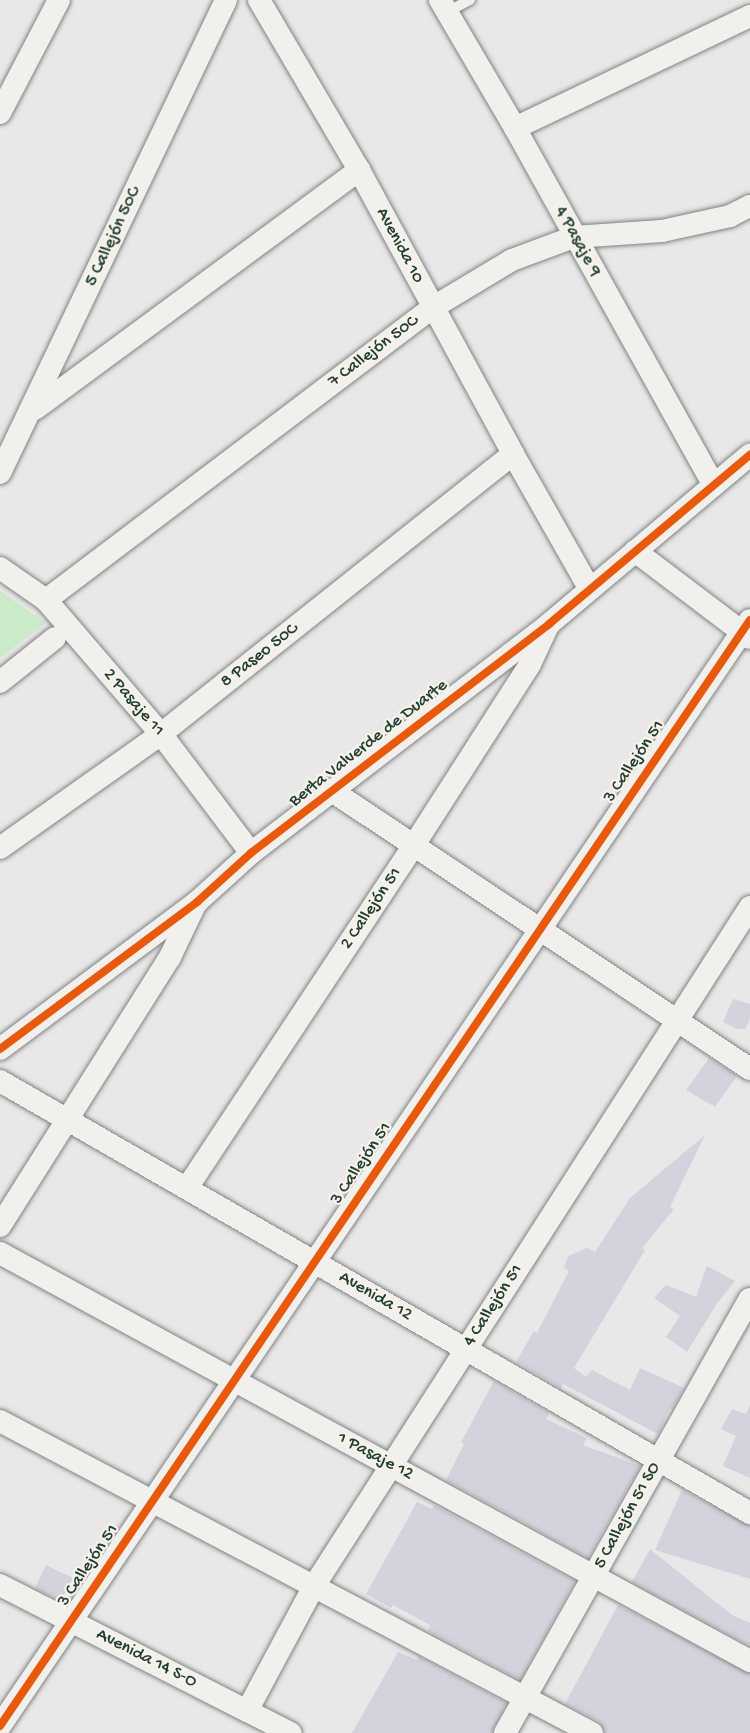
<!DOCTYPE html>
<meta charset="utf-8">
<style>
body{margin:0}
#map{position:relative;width:750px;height:1733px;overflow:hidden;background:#e9e7e8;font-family:"Gochi Hand",sans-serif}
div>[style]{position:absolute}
.green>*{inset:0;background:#cbeac9}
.building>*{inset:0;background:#d4d2dc}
.roads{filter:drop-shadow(0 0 2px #7f8483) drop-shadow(0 0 2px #7f8483)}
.service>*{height:10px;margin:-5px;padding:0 5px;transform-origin:5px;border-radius:5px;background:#f1f0ec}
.minor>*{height:22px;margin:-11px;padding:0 11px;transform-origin:11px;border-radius:11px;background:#f1f0ec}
.cycleway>*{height:8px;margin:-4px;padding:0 4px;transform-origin:4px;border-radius:4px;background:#e8590c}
span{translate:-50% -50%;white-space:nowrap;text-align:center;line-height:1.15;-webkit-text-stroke:4.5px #f7f3e8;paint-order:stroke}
.street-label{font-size:18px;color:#1f3d34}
</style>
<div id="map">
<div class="green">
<div style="clip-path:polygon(0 591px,46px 623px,0 658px)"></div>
</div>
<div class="building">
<div style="clip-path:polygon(733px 999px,750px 1004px,750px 1019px,745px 1029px,737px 1029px,723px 1022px)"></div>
<div style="clip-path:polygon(709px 1058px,737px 1076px,715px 1107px,686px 1090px)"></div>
<div style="clip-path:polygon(705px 1135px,670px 1207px,674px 1209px,642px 1248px,645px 1250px,574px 1368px,586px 1377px,592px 1370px,630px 1390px,640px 1368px,684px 1388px,672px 1410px,670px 1408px,658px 1434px,563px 1384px,561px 1388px,516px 1362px,534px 1331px,537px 1333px,569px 1271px,564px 1268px,568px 1256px,587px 1248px,595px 1252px,630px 1198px)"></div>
<div style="clip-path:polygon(707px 1266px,735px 1281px,716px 1305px,687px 1352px,666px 1337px,680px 1316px,654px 1298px,666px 1285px,696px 1297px)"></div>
<div style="clip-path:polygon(494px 1381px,549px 1413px,546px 1419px,587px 1438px,583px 1445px,640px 1466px,588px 1558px,446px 1480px,464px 1444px,461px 1442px)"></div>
<div style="clip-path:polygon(750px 1405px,750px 1478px,723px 1466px,736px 1436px,721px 1429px,732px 1409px,746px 1414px)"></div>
<div style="clip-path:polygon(682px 1490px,750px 1526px,750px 1579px,655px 1550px)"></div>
<div style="clip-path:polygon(417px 1502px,432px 1509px,434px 1505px,575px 1581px,520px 1680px,428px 1631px,430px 1625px,393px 1605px,391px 1608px,366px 1594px)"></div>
<div style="clip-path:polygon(650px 1549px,732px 1615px,750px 1623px,750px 1646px,632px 1582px)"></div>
<div style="clip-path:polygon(46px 1565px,73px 1578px,61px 1601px,35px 1588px)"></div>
<div style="clip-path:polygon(618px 1605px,750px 1674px,750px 1733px,605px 1733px,599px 1721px,565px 1704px)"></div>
<div style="clip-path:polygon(398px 1652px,417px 1660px,418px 1656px,506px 1703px,492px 1733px,352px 1733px)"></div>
</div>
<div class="roads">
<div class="service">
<div style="left:447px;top:12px;width:26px;rotate:-28deg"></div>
</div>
<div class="minor">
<div style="left:259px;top:0;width:197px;rotate:59.5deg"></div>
<div style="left:359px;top:170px;width:323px;rotate:61.5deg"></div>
<div style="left:513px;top:454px;width:154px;rotate:60.4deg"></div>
<div style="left:440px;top:0;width:148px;rotate:59.6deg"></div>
<div style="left:515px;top:128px;width:409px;rotate:60.9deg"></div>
<div style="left:0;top:113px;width:127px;rotate:-62.4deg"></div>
<div style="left:515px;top:128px;width:260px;rotate:-25.5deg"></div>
<div style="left:35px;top:409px;width:403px;rotate:-36.4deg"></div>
<div style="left:0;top:473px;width:524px;rotate:-64.46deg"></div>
<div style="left:635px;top:551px;width:144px;rotate:37.1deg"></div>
<div style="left:0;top:568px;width:56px;rotate:34.8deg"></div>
<div style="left:46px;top:600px;width:177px;rotate:49.4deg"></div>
<div style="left:161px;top:734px;width:149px;rotate:52.9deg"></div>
<div style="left:46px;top:600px;width:484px;rotate:-37.1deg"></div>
<div style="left:432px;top:308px;width:93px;rotate:-31deg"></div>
<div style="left:512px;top:260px;width:66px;rotate:-20.4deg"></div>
<div style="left:574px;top:237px;width:88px;rotate:-3.9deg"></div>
<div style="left:662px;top:231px;width:70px;rotate:-12.4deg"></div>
<div style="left:730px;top:216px;width:22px;rotate:-27deg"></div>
<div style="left:0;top:682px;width:70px;rotate:-38.7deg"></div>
<div style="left:332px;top:791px;width:502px;rotate:33.63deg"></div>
<div style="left:0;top:848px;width:197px;rotate:-35.3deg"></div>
<div style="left:161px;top:734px;width:450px;rotate:-38.5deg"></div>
<div style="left:0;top:1049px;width:246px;rotate:-36.7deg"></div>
<div style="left:197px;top:902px;width:73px;rotate:-42.2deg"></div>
<div style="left:251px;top:853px;width:376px;rotate:-37.5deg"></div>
<div style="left:549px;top:624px;width:263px;rotate:-40.1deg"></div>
<div style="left:0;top:1081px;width:866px;rotate:29.94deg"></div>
<div style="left:187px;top:1188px;width:411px;rotate:-56.5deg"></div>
<div style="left:414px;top:845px;width:215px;rotate:-57.3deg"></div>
<div style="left:530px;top:664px;width:40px;rotate:-65deg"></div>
<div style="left:0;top:1226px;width:318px;rotate:-57.7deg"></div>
<div style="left:170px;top:957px;width:55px;rotate:-64.4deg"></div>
<div style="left:0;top:1253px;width:854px;rotate:28.55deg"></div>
<div style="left:0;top:1421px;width:669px;rotate:27.79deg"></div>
<div style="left:0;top:1585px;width:326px;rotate:27deg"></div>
<div style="left:247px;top:1711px;width:142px;rotate:-61.8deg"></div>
<div style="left:314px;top:1586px;width:807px;rotate:-57.29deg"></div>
<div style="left:0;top:1726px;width:1336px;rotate:-55.86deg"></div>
<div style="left:505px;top:1733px;width:498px;rotate:-60.6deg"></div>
</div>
</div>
<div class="cycleway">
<div style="left:0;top:1049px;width:246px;rotate:-36.7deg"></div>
<div style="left:197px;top:902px;width:73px;rotate:-42.2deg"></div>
<div style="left:251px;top:853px;width:376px;rotate:-37.5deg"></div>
<div style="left:549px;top:624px;width:263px;rotate:-40.1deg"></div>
<div style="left:0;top:1726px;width:1336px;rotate:-55.86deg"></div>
</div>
<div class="street-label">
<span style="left:114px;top:237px;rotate:-65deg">5 Callejón 50C</span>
<span style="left:577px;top:242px;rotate:61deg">4 Pasaje 9</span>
<span style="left:399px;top:246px;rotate:62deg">Avenida 10</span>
<span style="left:374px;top:352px;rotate:-37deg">7 Callejón 50C</span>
<span style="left:260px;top:656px;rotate:-38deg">8 Paseo 50C</span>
<span style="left:133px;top:703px;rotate:49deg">2 Pasaje 11</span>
<span style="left:369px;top:744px;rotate:-38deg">Berta Valverde de Duarte</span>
<span style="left:635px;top:762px;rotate:-56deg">3 Callejón 51</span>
<span style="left:372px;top:909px;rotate:-56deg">2 Callejón 51</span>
<span style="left:362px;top:1164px;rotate:-56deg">3 Callejón 51</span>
<span style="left:375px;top:1297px;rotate:30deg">Avenida 12</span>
<span style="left:494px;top:1306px;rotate:-57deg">4 Callejón 51</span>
<span style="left:375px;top:1457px;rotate:28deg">1 Pasaje 12</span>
<span style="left:628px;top:1516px;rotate:-61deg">5 Callejón 51 SO</span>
<span style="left:89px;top:1566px;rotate:-56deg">3 Callejón 51</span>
<span style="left:146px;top:1659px;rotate:27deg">Avenida 14 S-O</span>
</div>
</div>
